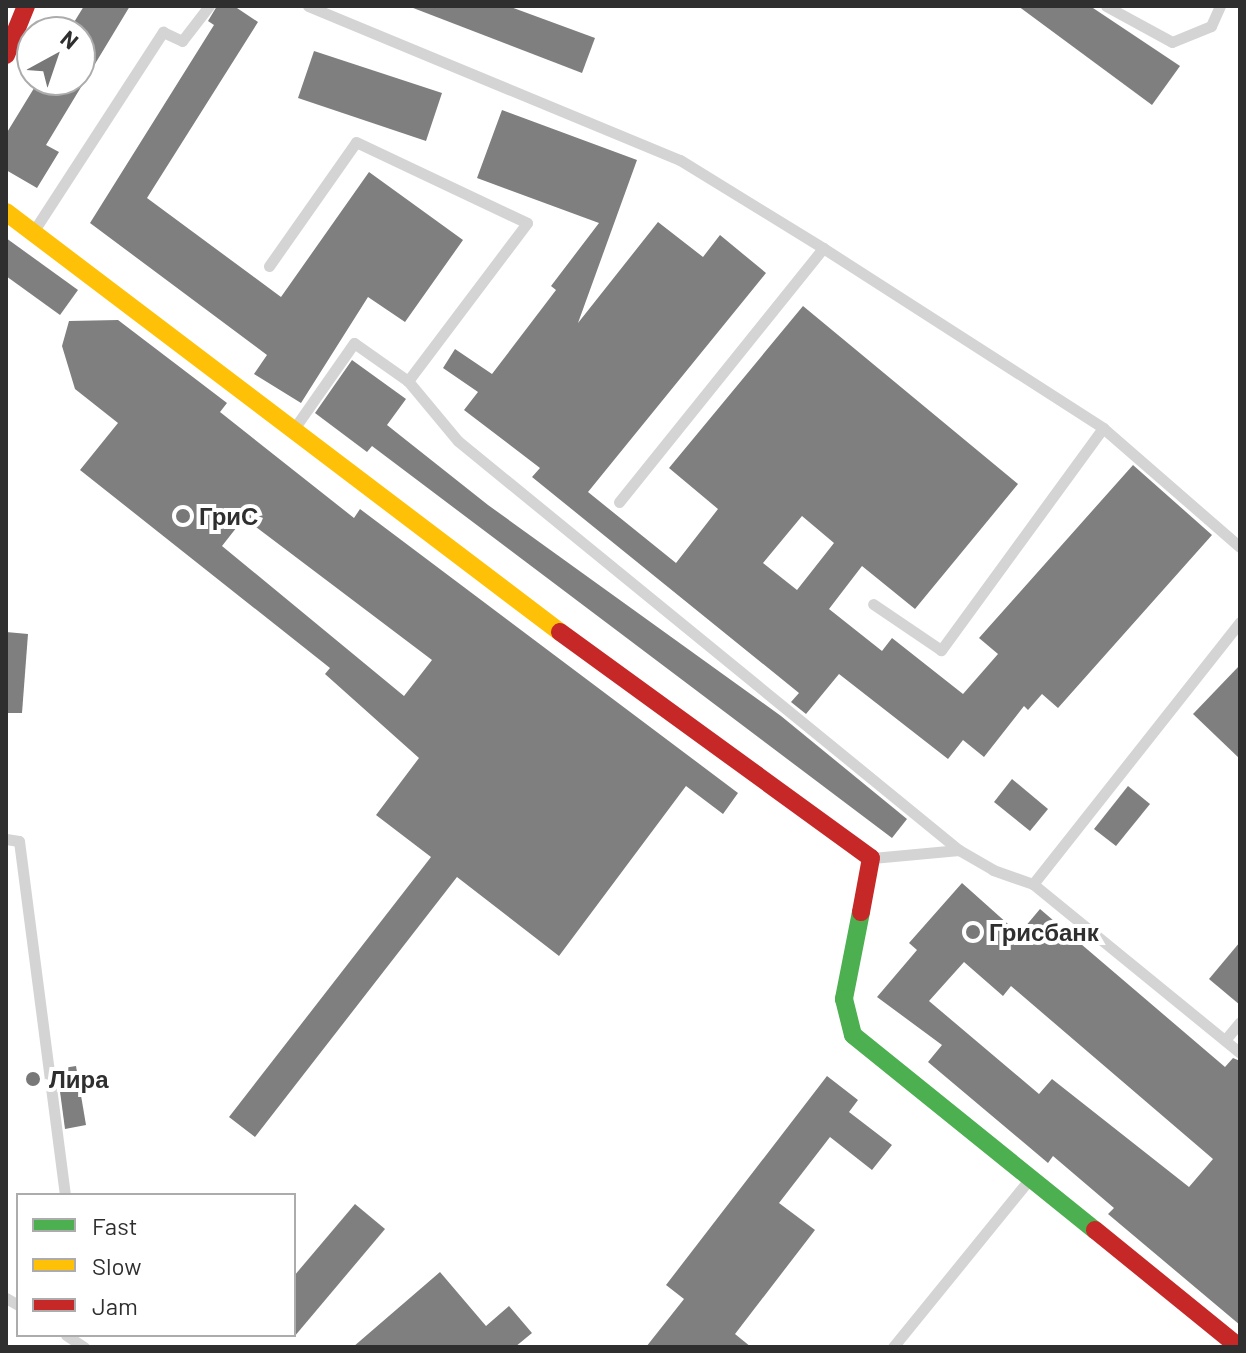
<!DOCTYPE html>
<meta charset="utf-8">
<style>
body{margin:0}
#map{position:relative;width:1246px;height:1353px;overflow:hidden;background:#fff;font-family:Barlow,sans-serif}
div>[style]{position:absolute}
.building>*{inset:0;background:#7f7f7f}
.lane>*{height:11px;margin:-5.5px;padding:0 5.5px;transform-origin:5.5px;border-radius:5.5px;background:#d4d4d4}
.fast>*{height:18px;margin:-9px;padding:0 9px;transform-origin:9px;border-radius:9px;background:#4caf50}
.slow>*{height:18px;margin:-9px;padding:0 9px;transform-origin:9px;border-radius:9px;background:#ffc107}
.jam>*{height:18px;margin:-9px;padding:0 9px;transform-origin:9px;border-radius:9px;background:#c62828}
.dots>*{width:22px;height:22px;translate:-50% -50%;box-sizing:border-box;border:4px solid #fff;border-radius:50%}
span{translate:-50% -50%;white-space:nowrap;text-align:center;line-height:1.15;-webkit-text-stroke:8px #fff;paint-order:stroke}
.poi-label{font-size:24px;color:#2f2f2f;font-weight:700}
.left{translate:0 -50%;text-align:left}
.frame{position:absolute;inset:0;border:8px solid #2f2f2f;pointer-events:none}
.legend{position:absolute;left:16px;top:1193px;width:280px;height:144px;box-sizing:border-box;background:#fff;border:2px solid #acacac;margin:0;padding:10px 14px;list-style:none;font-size:24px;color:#2f2f2f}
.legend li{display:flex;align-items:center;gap:16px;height:40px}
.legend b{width:40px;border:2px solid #acacac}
.north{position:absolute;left:16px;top:16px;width:80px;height:80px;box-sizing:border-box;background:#fff;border:2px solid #acacac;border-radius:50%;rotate:40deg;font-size:22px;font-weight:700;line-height:32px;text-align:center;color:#2f2f2f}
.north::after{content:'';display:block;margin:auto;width:28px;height:36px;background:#787878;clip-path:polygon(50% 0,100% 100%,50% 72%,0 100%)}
</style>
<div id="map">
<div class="building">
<div style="clip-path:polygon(84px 6px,130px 6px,46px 145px,59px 152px,37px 188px,6px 170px,6px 134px,39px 80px,80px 80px,80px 32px,68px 32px)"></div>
<div style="clip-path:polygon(217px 6px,234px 6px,258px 22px,147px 198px,281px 297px,369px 172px,463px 240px,405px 322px,368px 297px,301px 403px,254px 374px,267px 355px,90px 223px,214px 25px,208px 21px)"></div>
<div style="clip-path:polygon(408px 6px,508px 6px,595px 38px,582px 73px)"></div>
<div style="clip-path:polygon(1018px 6px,1090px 6px,1180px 66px,1152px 105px)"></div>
<div style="clip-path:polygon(314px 51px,442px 93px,426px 141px,298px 98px)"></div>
<div style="clip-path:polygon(evenodd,502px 110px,637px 160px,578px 323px,658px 222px,703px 257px,720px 235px,766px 273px,588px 492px,676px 563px,718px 509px,669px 468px,803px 306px,1018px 484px,915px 609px,862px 566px,829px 609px,882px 651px,892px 638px,963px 694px,998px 654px,979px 638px,1133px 465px,1212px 535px,1058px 708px,1042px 694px,1028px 710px,1024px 706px,984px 757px,963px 740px,948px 759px,839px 674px,806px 714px,791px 702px,799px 693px,532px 477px,540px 468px,464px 410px,478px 392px,443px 368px,455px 349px,492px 374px,556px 290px,551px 286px,599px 223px,477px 178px,502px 110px,802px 516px,834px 543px,797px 590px,763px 563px,802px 516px)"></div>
<div style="clip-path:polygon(6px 238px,78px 290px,60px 315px,6px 276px)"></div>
<div style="clip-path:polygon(evenodd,118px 320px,227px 403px,220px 412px,354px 518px,360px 509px,738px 793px,723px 814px,686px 786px,559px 956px,457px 877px,255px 1137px,229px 1117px,431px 857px,376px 815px,419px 758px,325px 674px,330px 668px,80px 470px,118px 423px,75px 389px,62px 346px,69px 321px,118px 320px,244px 518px,432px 660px,404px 696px,222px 546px,244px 518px)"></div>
<div style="clip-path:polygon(352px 360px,406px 399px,387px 425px,488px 505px,781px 716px,907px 819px,892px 838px,372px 446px,367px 452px,315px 413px)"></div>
<div style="clip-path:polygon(6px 632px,28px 634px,22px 713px,6px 713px)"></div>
<div style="clip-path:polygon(1240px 665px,1240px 759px,1193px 714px)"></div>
<div style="clip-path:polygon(1012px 779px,1048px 809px,1030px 831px,994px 802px)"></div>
<div style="clip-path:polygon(1128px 786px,1150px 804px,1116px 846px,1094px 829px)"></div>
<div style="clip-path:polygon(evenodd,962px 883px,1019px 934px,1040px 909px,1225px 1067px,1233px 1058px,1240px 1061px,1240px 1325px,1108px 1214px,1114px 1208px,1053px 1156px,1048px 1163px,928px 1062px,942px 1045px,877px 997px,917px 950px,909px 943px,962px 883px,964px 962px,1003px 996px,1011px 986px,1213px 1159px,1189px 1187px,1052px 1079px,1039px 1094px,929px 1001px,964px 962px)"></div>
<div style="clip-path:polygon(1240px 942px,1240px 1005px,1209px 979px)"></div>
<div style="clip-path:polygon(76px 1066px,86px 1125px,65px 1129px,57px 1069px)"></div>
<div style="clip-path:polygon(827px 1076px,858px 1100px,849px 1112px,892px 1145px,872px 1170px,830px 1137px,779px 1203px,815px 1230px,735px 1334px,751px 1347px,646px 1347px,684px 1299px,666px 1285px)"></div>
<div style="clip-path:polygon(355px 1204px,385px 1229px,294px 1337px,294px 1276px)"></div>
<div style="clip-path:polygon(440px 1272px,486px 1326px,509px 1306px,532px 1333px,515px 1347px,353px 1347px)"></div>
</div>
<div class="lane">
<div style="left:308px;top:6px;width:403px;rotate:22.5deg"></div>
<div style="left:680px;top:160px;width:168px;rotate:31.6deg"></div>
<div style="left:1106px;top:6px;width:75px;rotate:28.6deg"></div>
<div style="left:1172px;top:42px;width:42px;rotate:-22.3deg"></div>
<div style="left:1211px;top:26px;width:22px;rotate:-66deg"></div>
<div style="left:33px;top:232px;width:239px;rotate:-57deg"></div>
<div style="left:163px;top:32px;width:21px;rotate:25deg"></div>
<div style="left:182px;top:41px;width:44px;rotate:-52.4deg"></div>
<div style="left:269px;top:266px;width:151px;rotate:-54.9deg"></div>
<div style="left:356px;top:142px;width:189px;rotate:25.3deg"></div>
<div style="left:527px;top:223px;width:198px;rotate:127deg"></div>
<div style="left:408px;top:381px;width:66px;rotate:-144.9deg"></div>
<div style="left:354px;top:343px;width:106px;rotate:125deg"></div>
<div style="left:408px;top:381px;width:78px;rotate:50.2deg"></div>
<div style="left:458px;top:441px;width:647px;rotate:39.23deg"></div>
<div style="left:959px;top:850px;width:87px;rotate:174.7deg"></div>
<div style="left:1103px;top:428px;width:181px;rotate:41deg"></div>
<div style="left:619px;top:502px;width:326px;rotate:-51.2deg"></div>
<div style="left:823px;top:248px;width:333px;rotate:32.7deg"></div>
<div style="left:1103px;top:428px;width:275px;rotate:126.1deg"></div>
<div style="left:941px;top:650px;width:82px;rotate:-145.9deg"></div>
<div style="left:6px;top:839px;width:13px;rotate:9deg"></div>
<div style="left:19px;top:841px;width:357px;rotate:82.6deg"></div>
<div style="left:959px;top:850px;width:39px;rotate:30deg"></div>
<div style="left:993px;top:870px;width:42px;rotate:19.3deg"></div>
<div style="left:1033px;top:884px;width:267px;rotate:39.2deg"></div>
<div style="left:1033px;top:884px;width:334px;rotate:-51.7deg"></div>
<div style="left:1225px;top:1040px;width:23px;rotate:-50deg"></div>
<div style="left:6px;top:1298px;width:14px;rotate:30deg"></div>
<div style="left:66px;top:1335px;width:22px;rotate:34deg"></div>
<div style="left:893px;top:1347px;width:214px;rotate:-50.9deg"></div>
</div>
<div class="fast">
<div style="left:861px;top:912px;width:89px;rotate:101.1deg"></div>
<div style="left:844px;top:999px;width:37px;rotate:76deg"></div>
<div style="left:853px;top:1035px;width:311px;rotate:38.9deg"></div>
</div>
<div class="slow">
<div style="left:6px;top:212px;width:695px;rotate:37.17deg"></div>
</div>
<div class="jam">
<div style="left:6px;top:55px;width:53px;rotate:-67.8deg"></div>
<div style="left:560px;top:632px;width:384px;rotate:36deg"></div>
<div style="left:871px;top:858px;width:55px;rotate:100.5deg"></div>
<div style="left:1095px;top:1230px;width:186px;rotate:39.1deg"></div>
</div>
<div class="dots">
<div style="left:183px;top:516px;background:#787878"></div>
<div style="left:973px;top:932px;background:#787878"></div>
<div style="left:33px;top:1079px;background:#787878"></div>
</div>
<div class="poi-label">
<span class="left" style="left:199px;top:516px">ГриС</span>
<span class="left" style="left:989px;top:932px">Грисбанк</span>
<span class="left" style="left:49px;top:1079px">Лира</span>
</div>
<div class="frame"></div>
<ul class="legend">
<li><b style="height:10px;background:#4caf50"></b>Fast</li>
<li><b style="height:10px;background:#ffc107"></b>Slow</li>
<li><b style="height:10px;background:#c62828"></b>Jam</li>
</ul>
<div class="north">N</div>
</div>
